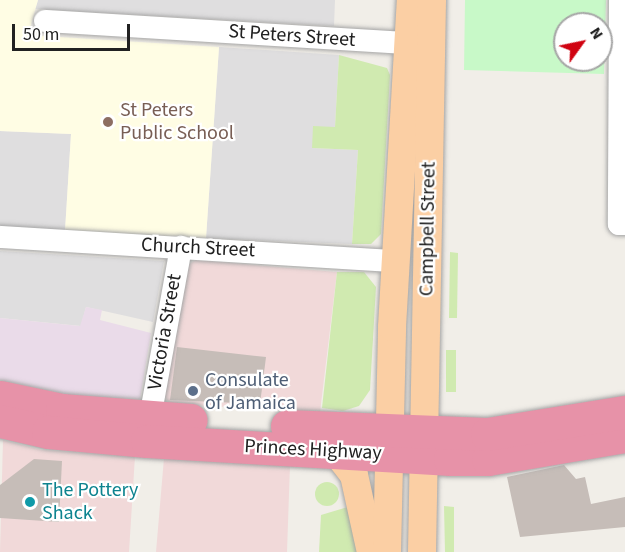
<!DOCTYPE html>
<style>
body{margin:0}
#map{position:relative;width:625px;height:552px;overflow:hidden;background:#f1eee8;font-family:"Source Sans 3",sans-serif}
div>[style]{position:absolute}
.residential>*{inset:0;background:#dfdedf}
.commercial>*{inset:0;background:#f1d9d9}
.industrial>*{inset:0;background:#eadbe9}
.education>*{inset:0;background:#fffde4}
.grass>*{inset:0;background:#d0eab0}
.round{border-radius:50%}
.park>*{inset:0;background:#c8f9c8}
.building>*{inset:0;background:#c6bdb8}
.roads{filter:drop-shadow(0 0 2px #a5a5a5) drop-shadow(0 0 2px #a5a5a5)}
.minor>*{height:22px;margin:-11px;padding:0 11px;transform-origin:11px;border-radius:11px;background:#fff}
.major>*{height:28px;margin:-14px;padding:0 14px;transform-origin:14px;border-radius:14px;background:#fbcfa4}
.highway>*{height:33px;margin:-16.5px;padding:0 16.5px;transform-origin:16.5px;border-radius:16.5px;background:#e792a8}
.dots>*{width:16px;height:16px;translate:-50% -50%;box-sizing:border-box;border:3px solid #fff;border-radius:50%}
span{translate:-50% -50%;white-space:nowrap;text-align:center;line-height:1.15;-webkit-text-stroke:4.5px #fff;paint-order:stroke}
.street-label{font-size:20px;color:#212121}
.education-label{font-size:20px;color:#785e54}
.left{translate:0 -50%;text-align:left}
.service-label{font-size:20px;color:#4e5e75}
.culture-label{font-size:20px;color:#0d838f}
.north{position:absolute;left:553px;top:12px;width:60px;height:60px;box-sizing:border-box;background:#fff;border:2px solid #a6a6a6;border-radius:50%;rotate:57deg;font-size:16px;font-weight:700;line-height:24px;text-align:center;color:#212121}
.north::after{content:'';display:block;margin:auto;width:21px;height:27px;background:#d00311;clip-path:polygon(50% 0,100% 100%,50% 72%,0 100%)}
.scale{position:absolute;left:12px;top:24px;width:118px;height:27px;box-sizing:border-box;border:3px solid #212121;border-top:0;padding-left:8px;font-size:18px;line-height:21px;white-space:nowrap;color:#212121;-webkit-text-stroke:4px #fff;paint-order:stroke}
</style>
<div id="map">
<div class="residential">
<div style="clip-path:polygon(38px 0,335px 0,334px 26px,35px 9px)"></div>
<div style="clip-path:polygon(219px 47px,339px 55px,335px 127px,312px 148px,358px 150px,352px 244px,206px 238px)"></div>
<div style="clip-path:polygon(0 131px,71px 134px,65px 231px,0 228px)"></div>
<div style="clip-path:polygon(0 251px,164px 261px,153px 322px,86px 307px,81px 326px,0 318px)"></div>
</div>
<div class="commercial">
<div style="clip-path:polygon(196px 260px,337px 272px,320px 412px,170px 404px,163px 394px,187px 265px)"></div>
<div style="clip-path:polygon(3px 440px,41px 450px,135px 456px,129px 552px,0 552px)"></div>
<div style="clip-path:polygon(164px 458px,290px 465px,287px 552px,156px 552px)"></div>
</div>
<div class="industrial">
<div style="clip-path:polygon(86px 307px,102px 310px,100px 320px,151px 333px,140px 399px,74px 396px,0 380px,0 318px,80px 326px)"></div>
</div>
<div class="education">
<div style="clip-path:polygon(0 0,38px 0,28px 35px,219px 47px,206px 238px,65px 231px,71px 134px,0 131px)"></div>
</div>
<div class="grass">
<div style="clip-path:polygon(339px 55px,387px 68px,390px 75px,381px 234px,371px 244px,352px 244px,358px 150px,312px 148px,313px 126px,335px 127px)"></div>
<div style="clip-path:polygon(450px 252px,458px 253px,457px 318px,449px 318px)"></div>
<div style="clip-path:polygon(337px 272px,364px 272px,376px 287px,370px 390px,359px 406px,343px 411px,322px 408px)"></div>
<div style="clip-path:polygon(446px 350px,456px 350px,456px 392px,446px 392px)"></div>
<div class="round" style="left:315px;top:482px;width:24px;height:24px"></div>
<div style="clip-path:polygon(351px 506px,360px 552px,319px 552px,321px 515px)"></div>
<div style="clip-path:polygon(444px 506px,454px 507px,454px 552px,445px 552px)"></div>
</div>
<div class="park">
<div style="clip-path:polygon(evenodd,465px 0,606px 0,604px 74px,464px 70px,465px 0,565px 24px,601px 24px,601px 60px,565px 60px,565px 24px)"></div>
</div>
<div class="building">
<div style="clip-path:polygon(177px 347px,266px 357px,260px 404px,170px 400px)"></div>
<div style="clip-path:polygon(34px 459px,62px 461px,59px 522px,0 518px,0 485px)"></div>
<div style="clip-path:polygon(564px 465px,576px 479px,585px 477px,591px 504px,625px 497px,625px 527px,520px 537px,507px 477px)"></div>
</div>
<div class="roads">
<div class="minor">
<div style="left:620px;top:0;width:224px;rotate:90.3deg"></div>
<div style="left:619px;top:224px;width:6px"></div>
<div style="left:45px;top:21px;width:379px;rotate:3.5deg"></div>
<div style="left:0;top:237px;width:398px;rotate:3.5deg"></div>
<div style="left:150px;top:418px;width:174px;rotate:-79.7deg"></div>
</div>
<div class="major">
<div style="left:336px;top:452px;width:29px;rotate:52deg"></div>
<div style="left:354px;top:475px;width:79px;rotate:77.6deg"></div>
<div style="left:387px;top:552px;width:225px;rotate:-88.7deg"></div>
<div style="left:392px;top:327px;width:328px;rotate:-86.7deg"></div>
<div style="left:422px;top:552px;width:552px;rotate:-88.96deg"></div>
</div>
<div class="highway">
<div style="left:0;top:397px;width:63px;rotate:11.8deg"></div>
<div style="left:62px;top:410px;width:129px;rotate:4.4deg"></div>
<div style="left:0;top:421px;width:49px;rotate:12.9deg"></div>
<div style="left:48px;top:432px;width:99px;rotate:5.2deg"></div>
<div style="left:147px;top:441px;width:304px;rotate:3.4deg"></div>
<div style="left:450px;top:459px;width:38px"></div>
<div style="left:488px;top:459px;width:139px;rotate:-9.5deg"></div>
<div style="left:287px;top:426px;width:200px;rotate:2.3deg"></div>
<div style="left:487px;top:434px;width:140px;rotate:-9.1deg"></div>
</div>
</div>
<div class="dots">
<div style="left:108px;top:122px;background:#8d6e63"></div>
<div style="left:193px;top:391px;background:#5c6f8a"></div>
<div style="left:30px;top:502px;background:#0f9aa8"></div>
</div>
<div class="street-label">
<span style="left:292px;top:36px;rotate:4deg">St Peters Street</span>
<span style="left:428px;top:229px;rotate:-89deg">Campbell Street</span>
<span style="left:198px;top:248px;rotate:3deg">Church Street</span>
<span style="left:165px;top:332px;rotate:-80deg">Victoria Street</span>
<span style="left:313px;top:450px;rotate:3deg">Princes Highway</span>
</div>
<div class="education-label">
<span class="left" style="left:120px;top:122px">St Peters<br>Public School</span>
</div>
<div class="service-label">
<span class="left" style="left:205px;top:392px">Consulate<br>of Jamaica</span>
</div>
<div class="culture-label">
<span class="left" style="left:42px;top:502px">The Pottery<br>Shack</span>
</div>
<div class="north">N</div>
<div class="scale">50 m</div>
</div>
